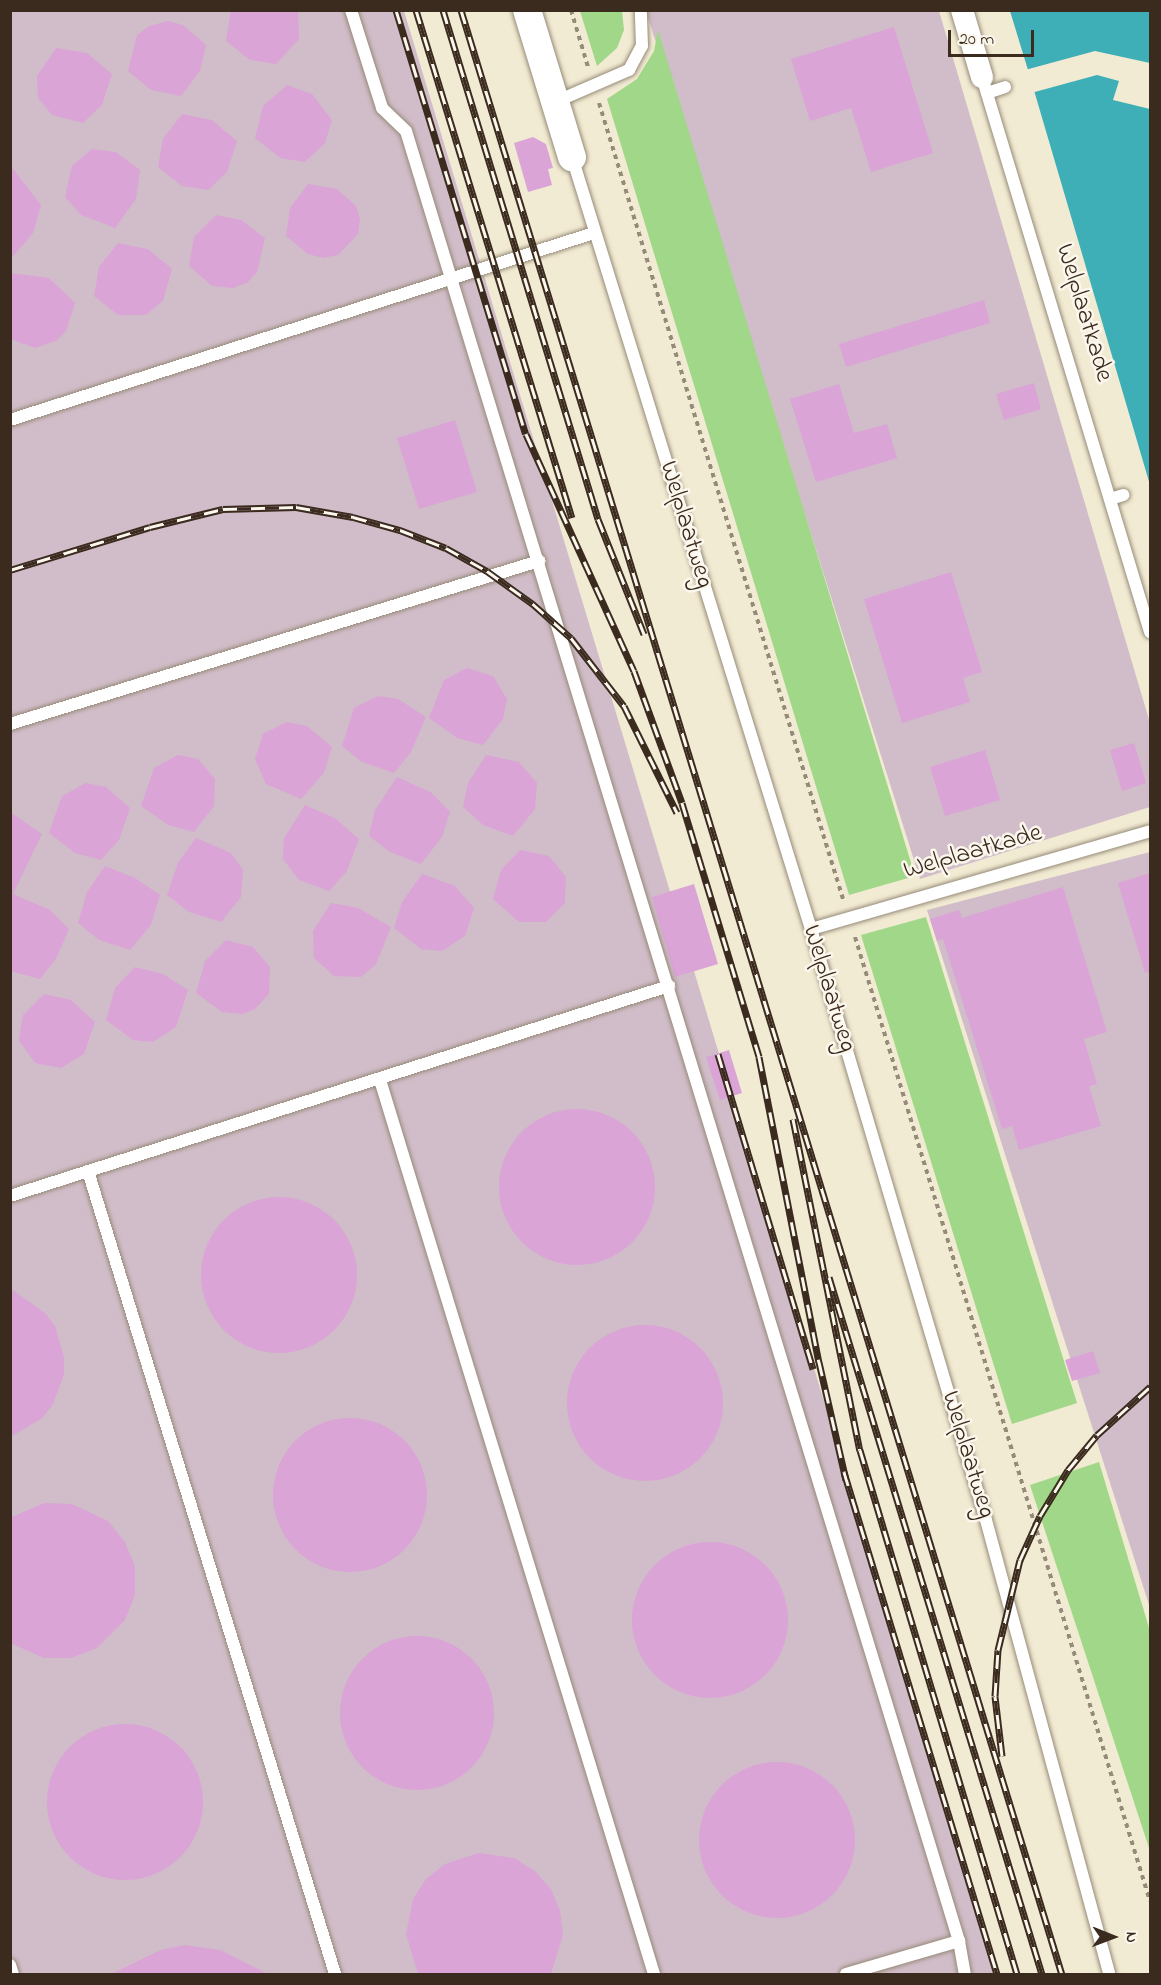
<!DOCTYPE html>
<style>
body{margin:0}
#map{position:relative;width:1161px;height:1985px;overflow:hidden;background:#f2ebd3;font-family:"Indie Flower",sans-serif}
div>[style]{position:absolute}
.industrial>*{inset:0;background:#d1bdc9}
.green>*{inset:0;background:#a1d788}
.water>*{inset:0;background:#3eaeb7}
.pier>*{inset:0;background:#f2ebd3}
.building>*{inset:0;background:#daa4d6}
.round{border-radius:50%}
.path>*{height:4px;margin-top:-2px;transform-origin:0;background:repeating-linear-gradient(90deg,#968a78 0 4.5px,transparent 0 9px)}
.roads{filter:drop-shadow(0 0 2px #968a78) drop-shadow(0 0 2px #968a78)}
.service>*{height:12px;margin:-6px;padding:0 6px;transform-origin:6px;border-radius:6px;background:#fff}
.minor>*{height:22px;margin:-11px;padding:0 11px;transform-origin:11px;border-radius:11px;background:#fff}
.tertiary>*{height:28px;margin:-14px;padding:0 14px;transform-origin:14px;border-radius:14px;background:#fff}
.rail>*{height:7px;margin-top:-3.5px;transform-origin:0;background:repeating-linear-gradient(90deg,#fbf7ec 0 14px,#3b2a1e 0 28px);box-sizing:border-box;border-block:2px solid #3b2a1e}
span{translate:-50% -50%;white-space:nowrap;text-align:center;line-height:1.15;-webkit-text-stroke:5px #fbf7ec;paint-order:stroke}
.street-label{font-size:26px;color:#3b2a1e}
.frame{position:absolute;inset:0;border:12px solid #3b2a1e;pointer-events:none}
.north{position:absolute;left:1083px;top:1907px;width:60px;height:60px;-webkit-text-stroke:4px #fbf7ec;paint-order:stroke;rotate:91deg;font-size:16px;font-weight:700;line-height:24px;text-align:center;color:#3b2a1e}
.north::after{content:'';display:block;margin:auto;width:21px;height:27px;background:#3b2a1e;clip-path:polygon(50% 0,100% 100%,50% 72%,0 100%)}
.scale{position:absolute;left:948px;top:30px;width:86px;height:27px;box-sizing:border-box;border:3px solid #3b2a1e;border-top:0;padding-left:8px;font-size:18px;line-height:21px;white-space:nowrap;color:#3b2a1e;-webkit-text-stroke:4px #fbf7ec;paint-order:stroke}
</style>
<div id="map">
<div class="industrial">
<div style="clip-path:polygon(11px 11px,404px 11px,997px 1974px,11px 1974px)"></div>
<div style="clip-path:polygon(646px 11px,939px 11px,1150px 723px,1150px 807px,920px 879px)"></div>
<div style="clip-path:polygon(1150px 852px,1150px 1608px,927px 910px)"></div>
</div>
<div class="green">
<div style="clip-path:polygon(580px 11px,622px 11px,624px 30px,617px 48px,597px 66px)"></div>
<div style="clip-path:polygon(658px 30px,915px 876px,849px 895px,607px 99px,637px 79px,654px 51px)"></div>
<div style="clip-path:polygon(926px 917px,1077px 1403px,1012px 1424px,861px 935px)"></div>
<div style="clip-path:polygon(1099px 1462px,1150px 1631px,1150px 1851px,1030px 1485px)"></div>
</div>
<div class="water">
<div style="clip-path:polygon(1010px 11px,1150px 11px,1150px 485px,1028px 70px)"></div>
</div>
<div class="pier">
<div style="clip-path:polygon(1095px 51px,1150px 63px,1150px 109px,1113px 100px,1119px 81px,1097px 75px,1031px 93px,1025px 70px)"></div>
</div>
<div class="building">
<div style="clip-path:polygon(231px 10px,298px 10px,299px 39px,276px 64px,250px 60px,226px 41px)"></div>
<div style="clip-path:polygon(168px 21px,183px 25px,206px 45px,200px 71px,181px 96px,151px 90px,128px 71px,137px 35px,149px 26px)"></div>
<div style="clip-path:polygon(894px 27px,933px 153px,871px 172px,851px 108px,810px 121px,791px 59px)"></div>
<div style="clip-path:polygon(56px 48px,87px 53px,112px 74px,102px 105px,83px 123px,52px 115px,38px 98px,37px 76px)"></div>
<div style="clip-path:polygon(287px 85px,312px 94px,332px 120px,325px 143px,305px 162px,280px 158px,255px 138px,263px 106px)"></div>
<div style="clip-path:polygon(182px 114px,212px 120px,237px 141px,227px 172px,208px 190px,182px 186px,158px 167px,163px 139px)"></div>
<div style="clip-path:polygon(533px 137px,546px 144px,553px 168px,548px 169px,552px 185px,528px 192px,514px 143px)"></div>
<div style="clip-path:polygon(92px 149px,116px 152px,140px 170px,136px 199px,115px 228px,81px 215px,65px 197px,72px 166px)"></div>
<div style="clip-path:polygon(10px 165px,41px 205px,33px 233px,10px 260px)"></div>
<div style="clip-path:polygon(308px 184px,337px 189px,356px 206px,360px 219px,358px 234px,338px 255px,323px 258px,308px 254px,286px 236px,290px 208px)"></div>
<div style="clip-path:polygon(216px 215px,241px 220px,265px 238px,257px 272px,247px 283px,233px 288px,212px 286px,189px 266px,194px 237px)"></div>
<div style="clip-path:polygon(118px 243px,148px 249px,172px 269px,163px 301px,146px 315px,118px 315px,94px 296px,99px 267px)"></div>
<div style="clip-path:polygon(10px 273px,49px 278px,75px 303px,66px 331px,56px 341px,35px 348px,10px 339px)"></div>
<div style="clip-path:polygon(984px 300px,990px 323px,846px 367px,839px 344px)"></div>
<div style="clip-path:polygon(1034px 383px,1041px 409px,1004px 420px,996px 394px)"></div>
<div style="clip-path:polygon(839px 384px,854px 433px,887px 424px,897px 458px,816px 482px,790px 399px)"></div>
<div style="clip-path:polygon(455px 420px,477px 492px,419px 509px,397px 438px)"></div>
<div style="clip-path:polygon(951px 572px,982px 672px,963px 678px,970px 702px,902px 723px,864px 599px)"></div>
<div style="clip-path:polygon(467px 668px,493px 676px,507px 699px,503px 719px,483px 745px,457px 738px,429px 718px,444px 680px)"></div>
<div style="clip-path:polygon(378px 696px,398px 699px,426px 717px,411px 752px,394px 773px,362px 762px,342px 746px,354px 708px)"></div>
<div style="clip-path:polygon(287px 722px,307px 726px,332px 747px,324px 773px,301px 799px,266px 784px,255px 759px,263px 734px)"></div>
<div style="clip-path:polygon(1134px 743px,1146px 783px,1122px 791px,1110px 750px)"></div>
<div style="clip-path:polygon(985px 750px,1000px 800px,945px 816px,930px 767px)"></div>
<div style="clip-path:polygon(178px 755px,198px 759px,215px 779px,214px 806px,194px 832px,168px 825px,141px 806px,154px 768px)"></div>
<div style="clip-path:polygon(486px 755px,519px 762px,537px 783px,535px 809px,513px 836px,483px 825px,463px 807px,468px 783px)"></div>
<div style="clip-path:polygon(397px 777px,432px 793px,450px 812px,442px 837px,421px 864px,390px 852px,369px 836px,375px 810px)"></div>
<div style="clip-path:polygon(86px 783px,106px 787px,130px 808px,119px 840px,101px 860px,75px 853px,49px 833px,62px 796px)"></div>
<div style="clip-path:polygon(305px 805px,335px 818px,359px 839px,347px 871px,329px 891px,299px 880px,283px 859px,284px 838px)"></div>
<div style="clip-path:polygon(10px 812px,42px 834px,13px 894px,50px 910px,69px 929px,56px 959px,40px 979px,10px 971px)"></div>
<div style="clip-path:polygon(196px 838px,231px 853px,243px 870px,241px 897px,221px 922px,189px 912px,167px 895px,178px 863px)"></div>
<div style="clip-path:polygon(520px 850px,549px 856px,566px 877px,565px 903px,546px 922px,519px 922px,493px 899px,501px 870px)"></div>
<div style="clip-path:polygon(105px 866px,135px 878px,160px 895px,151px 925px,130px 950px,99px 940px,78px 923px,87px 892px)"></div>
<div style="clip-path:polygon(1150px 873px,1150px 972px,1145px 973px,1118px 883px)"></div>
<div style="clip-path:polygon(422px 874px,455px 886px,474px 908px,465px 936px,442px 951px,421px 949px,394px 928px,402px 902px)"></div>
<div style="clip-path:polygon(694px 884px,718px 964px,675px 977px,652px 897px)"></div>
<div style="clip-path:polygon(1063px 887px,1107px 1032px,1084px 1039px,1097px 1084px,1089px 1086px,1101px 1126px,1019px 1150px,1012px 1126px,1002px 1129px,943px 939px,937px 941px,930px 919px,959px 910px,962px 918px)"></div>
<div style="clip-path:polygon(331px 903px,358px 908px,391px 927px,376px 964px,361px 977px,334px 976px,314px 958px,313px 931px)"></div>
<div style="clip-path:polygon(226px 940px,253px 947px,270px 967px,269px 994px,255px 1009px,243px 1014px,222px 1012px,196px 993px,205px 961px)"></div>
<div style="clip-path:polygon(135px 967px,163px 974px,188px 990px,176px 1027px,153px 1042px,133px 1040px,106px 1020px,115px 988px)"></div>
<div style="clip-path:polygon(44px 994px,71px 1000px,95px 1022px,84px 1054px,61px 1068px,35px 1063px,19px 1041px,23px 1015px)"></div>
<div style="clip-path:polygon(729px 1050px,742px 1093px,720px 1100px,706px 1057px)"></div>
<div class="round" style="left:499px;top:1109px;width:156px;height:156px"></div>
<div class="round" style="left:201px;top:1197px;width:156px;height:156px"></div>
<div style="clip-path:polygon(10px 1288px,45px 1313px,55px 1326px,64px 1358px,64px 1375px,52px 1406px,41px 1419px,10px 1437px)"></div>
<div class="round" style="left:567px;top:1325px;width:156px;height:156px"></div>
<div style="clip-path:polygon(1093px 1351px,1100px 1373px,1072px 1381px,1065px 1360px)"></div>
<div class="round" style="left:273px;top:1418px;width:154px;height:154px"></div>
<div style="clip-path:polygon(44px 1503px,72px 1504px,108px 1521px,125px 1542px,135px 1567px,135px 1595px,125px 1620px,97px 1648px,71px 1658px,44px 1658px,10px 1643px,10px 1518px)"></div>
<div class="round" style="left:632px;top:1542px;width:156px;height:156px"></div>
<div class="round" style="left:340px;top:1636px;width:154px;height:154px"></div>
<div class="round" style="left:47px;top:1724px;width:156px;height:156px"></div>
<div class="round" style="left:699px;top:1762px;width:156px;height:156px"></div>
<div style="clip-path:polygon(479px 1853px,514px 1858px,535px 1871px,551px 1889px,560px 1911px,563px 1935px,551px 1974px,418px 1974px,406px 1934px,413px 1899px,426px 1879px,445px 1864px)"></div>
<div style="clip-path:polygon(185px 1945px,220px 1950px,268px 1974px,111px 1974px,161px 1950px)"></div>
</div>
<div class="path">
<div style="left:571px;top:10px;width:59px;rotate:73.4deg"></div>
<div style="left:599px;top:103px;width:833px;rotate:72.96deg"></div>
<div style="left:855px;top:937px;width:1008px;rotate:72.99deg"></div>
</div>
<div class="roads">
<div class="service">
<div style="left:351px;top:10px;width:103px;rotate:72.4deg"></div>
<div style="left:382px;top:108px;width:33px;rotate:44deg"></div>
<div style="left:406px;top:131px;width:1893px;rotate:73.01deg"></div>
<div style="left:959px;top:1941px;width:34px;rotate:80deg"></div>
<div style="left:982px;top:77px;width:580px;rotate:73.16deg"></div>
<div style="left:987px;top:93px;width:19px;rotate:-18deg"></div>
<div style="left:555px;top:102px;width:81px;rotate:-23.4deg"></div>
<div style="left:629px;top:70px;width:27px;rotate:-62deg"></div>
<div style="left:642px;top:46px;width:36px;rotate:-92deg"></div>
<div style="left:572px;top:157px;width:808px;rotate:72.8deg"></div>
<div style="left:811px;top:929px;width:616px;rotate:73.51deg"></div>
<div style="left:986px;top:1520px;width:470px;rotate:74.8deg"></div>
<div style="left:10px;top:420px;width:613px;rotate:-17.76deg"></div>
<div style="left:1110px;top:499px;width:14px;rotate:-17deg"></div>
<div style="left:10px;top:724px;width:554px;rotate:-17.13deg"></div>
<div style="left:811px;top:929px;width:353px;rotate:-16.1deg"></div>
<div style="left:380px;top:1080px;width:935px;rotate:72.96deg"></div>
<div style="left:88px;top:1171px;width:840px;rotate:72.9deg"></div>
<div style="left:10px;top:1196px;width:692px;rotate:-17.68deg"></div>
<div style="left:10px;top:1965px;width:9px;rotate:72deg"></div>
<div style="left:846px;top:1974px;width:118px;rotate:-16.3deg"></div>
</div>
<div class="minor">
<div style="left:962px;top:10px;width:70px;rotate:73.4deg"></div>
</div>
<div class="tertiary">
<div style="left:527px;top:10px;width:154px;rotate:73deg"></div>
</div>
</div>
<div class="rail">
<div style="left:396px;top:10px;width:443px;rotate:73deg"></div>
<div style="left:526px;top:434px;width:260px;rotate:65.5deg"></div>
<div style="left:634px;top:671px;width:140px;rotate:70deg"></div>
<div style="left:682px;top:803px;width:265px;rotate:73.1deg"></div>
<div style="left:759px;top:1057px;width:311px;rotate:78.9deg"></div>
<div style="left:819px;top:1362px;width:121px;rotate:77.1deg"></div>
<div style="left:416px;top:10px;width:531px;rotate:72.93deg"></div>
<div style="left:443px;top:10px;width:532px;rotate:73.06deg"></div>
<div style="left:598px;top:519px;width:124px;rotate:68.2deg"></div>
<div style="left:461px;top:10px;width:2054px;rotate:72.99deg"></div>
<div style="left:10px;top:570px;width:146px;rotate:-17.1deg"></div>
<div style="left:150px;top:527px;width:75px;rotate:-13.9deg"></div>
<div style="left:223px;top:509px;width:73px;rotate:-1.6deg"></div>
<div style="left:296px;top:507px;width:58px;rotate:10deg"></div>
<div style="left:353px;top:517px;width:49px;rotate:15.5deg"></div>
<div style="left:400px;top:530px;width:49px;rotate:21.4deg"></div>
<div style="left:446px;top:548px;width:47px;rotate:29.3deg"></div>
<div style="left:487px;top:571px;width:57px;rotate:35.7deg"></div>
<div style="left:533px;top:604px;width:51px;rotate:41.8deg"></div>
<div style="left:571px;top:638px;width:86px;rotate:52.1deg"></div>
<div style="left:624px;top:706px;width:119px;rotate:63.6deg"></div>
<div style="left:718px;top:1054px;width:329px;rotate:73.2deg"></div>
<div style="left:793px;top:1119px;width:338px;rotate:78.6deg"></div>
<div style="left:860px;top:1450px;width:547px;rotate:73.32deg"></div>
<div style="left:829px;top:1277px;width:729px;rotate:73.01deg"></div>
<div style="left:844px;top:1472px;width:525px;rotate:73.05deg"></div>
<div style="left:1002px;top:1756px;width:60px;rotate:-96.7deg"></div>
<div style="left:995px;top:1696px;width:46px;rotate:-86.3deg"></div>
<div style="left:998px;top:1650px;width:93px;rotate:-76.3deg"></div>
<div style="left:1020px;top:1560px;width:48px;rotate:-65.6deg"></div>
<div style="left:1040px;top:1516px;width:54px;rotate:-58.7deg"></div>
<div style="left:1068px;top:1470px;width:45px;rotate:-50.4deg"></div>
<div style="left:1097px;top:1435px;width:72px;rotate:-42.2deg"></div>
</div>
<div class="street-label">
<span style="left:1083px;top:313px;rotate:73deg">Welplaatkade</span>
<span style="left:685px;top:525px;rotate:73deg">Welplaatweg</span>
<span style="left:973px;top:853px;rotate:-16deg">Welplaatkade</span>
<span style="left:828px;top:989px;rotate:73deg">Welplaatweg</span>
<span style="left:967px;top:1455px;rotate:73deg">Welplaatweg</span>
</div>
<div class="frame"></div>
<div class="north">N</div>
<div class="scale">20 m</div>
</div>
